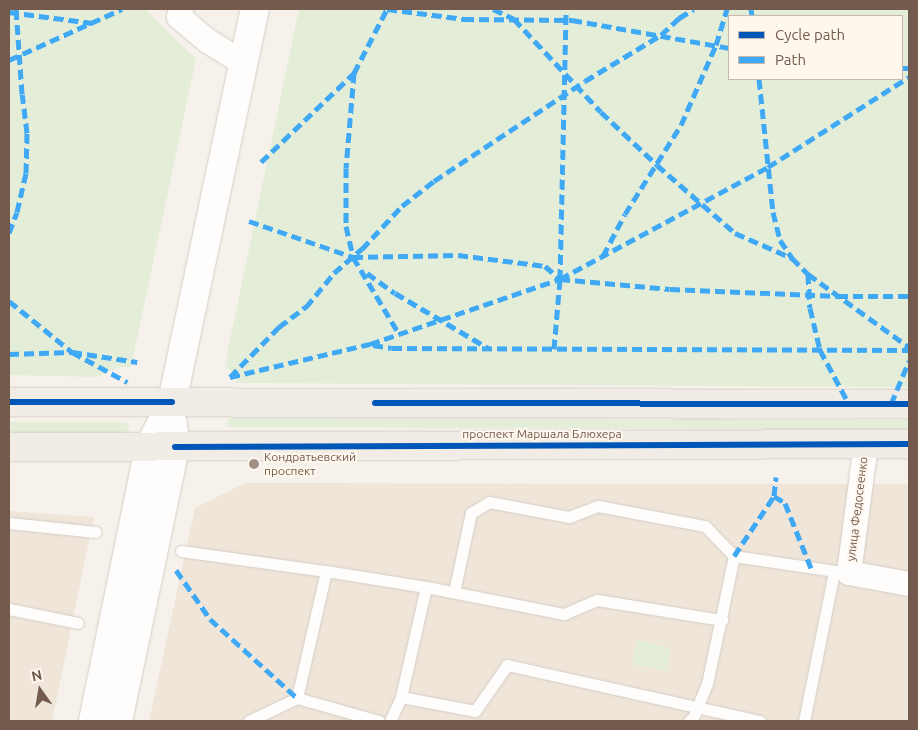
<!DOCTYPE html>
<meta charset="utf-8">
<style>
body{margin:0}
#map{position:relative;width:918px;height:730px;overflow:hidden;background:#f6f2eb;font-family:Ubuntu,sans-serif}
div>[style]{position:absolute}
.residential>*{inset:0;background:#efe5d9}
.green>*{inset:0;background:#e3edd7}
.roads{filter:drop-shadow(0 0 1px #d4cec7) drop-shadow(0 0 1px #d4cec7)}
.service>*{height:11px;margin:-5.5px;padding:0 5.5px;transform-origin:5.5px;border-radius:5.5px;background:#fefdfc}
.minor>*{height:24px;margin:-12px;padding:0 12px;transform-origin:12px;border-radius:12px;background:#fefdfc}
.tertiary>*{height:28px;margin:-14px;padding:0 14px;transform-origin:14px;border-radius:14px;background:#fefdfc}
.secondary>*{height:28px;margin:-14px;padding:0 14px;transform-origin:14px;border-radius:14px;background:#fefdfc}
.primary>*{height:28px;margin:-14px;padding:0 14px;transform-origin:14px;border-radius:14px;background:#f1ede6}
.quiet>*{height:5px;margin-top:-2.5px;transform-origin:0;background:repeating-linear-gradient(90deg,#3fa9f5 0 10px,transparent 0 15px)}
.cycleway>*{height:6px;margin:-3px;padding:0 3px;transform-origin:3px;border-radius:3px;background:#0057b8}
.dots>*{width:14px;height:14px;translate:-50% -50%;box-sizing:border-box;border:2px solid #fef7ed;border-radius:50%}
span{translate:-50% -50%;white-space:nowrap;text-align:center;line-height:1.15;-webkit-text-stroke:4px #fef7ed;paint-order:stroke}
.street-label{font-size:12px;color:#745a4d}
.poi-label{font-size:12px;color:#745a4d}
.left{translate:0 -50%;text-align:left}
.frame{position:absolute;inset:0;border:10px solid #745a4d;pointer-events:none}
.legend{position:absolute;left:728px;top:15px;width:175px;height:65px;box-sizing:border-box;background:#fef7ed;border:1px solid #c7b8ad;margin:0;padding:6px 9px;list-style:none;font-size:15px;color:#745a4d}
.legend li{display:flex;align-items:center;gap:10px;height:25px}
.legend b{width:25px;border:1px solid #c7b8ad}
.north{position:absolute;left:15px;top:665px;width:50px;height:50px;-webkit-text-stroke:4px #fef7ed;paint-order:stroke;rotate:347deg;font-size:14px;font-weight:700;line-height:20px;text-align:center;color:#745a4d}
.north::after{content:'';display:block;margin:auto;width:18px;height:22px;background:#745a4d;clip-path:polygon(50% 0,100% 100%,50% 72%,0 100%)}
</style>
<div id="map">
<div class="residential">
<div style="clip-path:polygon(245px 483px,909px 484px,909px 721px,149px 721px,195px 508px)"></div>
<div style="clip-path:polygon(9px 511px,94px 517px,52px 721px,9px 721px)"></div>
</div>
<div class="green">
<div style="clip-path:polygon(9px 9px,145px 9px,196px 59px,131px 367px,119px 367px,98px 377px,9px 375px)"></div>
<div style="clip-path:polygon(evenodd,299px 9px,909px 9px,909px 387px,236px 383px,237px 372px,229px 370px,225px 364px,299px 9px,729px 16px,902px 16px,902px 79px,729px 79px,729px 16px)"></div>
<div style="clip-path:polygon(229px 418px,909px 420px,909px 430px,227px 427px)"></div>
<div style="clip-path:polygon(9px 422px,127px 422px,129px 426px,129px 430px,123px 434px,9px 434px)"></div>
<div style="clip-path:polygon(637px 640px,671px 648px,666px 671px,632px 664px)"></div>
</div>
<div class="roads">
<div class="service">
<div style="left:9px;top:523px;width:87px;rotate:5.9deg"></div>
<div style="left:181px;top:551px;width:146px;rotate:7.9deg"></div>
<div style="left:454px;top:592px;width:81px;rotate:-77.9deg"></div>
<div style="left:471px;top:513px;width:21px;rotate:-31deg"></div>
<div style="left:489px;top:502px;width:81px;rotate:10.6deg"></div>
<div style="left:569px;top:517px;width:31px;rotate:-21deg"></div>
<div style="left:598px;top:506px;width:109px;rotate:10.6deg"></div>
<div style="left:705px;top:526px;width:42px;rotate:46deg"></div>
<div style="left:734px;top:556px;width:116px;rotate:8.4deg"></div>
<div style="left:9px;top:609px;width:70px;rotate:11.5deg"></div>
<div style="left:401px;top:697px;width:113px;rotate:-77.2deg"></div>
<div style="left:297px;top:698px;width:130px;rotate:-77.1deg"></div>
<div style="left:326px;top:571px;width:101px;rotate:9.1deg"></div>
<div style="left:426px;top:587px;width:141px;rotate:11.1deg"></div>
<div style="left:564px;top:614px;width:36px;rotate:-23deg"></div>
<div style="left:597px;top:600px;width:127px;rotate:9.1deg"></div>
<div style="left:249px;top:721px;width:53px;rotate:-25.6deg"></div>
<div style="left:297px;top:698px;width:85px;rotate:15.7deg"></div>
<div style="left:390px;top:721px;width:26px;rotate:-65deg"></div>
<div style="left:401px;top:697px;width:75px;rotate:10.7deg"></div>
<div style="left:475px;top:711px;width:56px;rotate:-55.2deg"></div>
<div style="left:507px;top:665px;width:259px;rotate:12.5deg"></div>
<div style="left:689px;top:721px;width:5px;rotate:-37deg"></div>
<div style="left:693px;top:718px;width:37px;rotate:-68deg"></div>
<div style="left:707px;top:684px;width:131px;rotate:-78.1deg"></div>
<div style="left:804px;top:721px;width:152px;rotate:-78.6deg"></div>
</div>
<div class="minor">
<div style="left:181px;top:9px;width:8px;rotate:104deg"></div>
<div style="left:179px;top:17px;width:38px;rotate:40deg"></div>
<div style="left:208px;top:41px;width:41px;rotate:32.2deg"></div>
<div style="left:866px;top:444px;width:130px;rotate:97.5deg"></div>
<div style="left:849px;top:573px;width:61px;rotate:10.4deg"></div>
</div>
<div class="tertiary">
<div style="left:172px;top:402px;width:402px;rotate:-78.1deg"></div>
</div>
<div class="secondary">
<div style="left:93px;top:721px;width:280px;rotate:-78.4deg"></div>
<div style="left:149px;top:447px;width:51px;rotate:-62.9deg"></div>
<div style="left:118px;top:721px;width:280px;rotate:-78.2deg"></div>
<div style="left:175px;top:447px;width:24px;rotate:-95deg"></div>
</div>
<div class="primary">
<div style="left:9px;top:402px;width:900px;rotate:0.13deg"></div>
<div style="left:9px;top:447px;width:900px;rotate:-0.19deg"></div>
</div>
</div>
<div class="quiet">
<div style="left:493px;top:9px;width:23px;rotate:25deg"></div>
<div style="left:514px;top:19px;width:127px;rotate:46.9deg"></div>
<div style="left:601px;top:112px;width:77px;rotate:43.4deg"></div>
<div style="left:657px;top:165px;width:103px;rotate:41.1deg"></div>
<div style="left:735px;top:233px;width:62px;rotate:23.7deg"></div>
<div style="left:751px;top:9px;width:7px;rotate:82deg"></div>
<div style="left:9px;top:12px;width:84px;rotate:7.5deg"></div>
<div style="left:9px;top:60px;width:124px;rotate:-24.3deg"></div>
<div style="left:902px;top:68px;width:7px"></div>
<div style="left:354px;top:73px;width:95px;rotate:94.8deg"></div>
<div style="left:346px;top:168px;width:58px;rotate:90deg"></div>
<div style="left:346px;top:226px;width:32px;rotate:77deg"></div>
<div style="left:353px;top:257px;width:105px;rotate:-1.1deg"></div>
<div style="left:458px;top:255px;width:88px;rotate:7.2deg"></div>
<div style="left:545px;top:266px;width:20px;rotate:41deg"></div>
<div style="left:560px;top:279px;width:110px;rotate:5.2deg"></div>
<div style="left:670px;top:289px;width:168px;rotate:2.4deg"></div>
<div style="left:838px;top:296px;width:71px"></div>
<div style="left:759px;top:79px;width:134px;rotate:84deg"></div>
<div style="left:773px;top:212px;width:29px;rotate:76deg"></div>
<div style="left:780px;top:240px;width:22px;rotate:56deg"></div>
<div style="left:792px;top:258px;width:23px;rotate:45deg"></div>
<div style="left:808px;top:274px;width:125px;rotate:35.9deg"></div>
<div style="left:261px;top:162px;width:129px;rotate:-43.7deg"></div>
<div style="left:354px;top:73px;width:72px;rotate:-62.7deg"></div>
<div style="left:387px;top:9px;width:78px;rotate:7.4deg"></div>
<div style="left:464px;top:19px;width:108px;rotate:0.5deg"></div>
<div style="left:572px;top:20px;width:159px;rotate:10.1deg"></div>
<div style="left:249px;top:221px;width:110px;rotate:19.1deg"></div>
<div style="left:353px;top:257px;width:90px;rotate:59.1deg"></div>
<div style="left:9px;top:233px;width:22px;rotate:-69deg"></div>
<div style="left:17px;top:212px;width:40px;rotate:-77deg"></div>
<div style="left:26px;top:173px;width:40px;rotate:-88.6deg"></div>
<div style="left:27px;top:133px;width:39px;rotate:-97deg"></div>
<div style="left:22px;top:94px;width:85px;rotate:-94deg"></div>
<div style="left:603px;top:256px;width:47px;rotate:-62.4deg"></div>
<div style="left:625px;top:214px;width:105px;rotate:-57.8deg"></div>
<div style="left:681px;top:125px;width:87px;rotate:-66.4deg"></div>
<div style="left:716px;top:45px;width:38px;rotate:-73deg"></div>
<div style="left:367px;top:273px;width:34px;rotate:36deg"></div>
<div style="left:395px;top:293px;width:108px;rotate:30.6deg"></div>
<div style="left:808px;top:274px;width:34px;rotate:87deg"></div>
<div style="left:810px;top:308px;width:43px;rotate:76.6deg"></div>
<div style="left:820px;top:350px;width:61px;rotate:61.8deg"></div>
<div style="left:9px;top:301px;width:81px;rotate:39deg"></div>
<div style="left:72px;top:352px;width:63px;rotate:28.6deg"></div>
<div style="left:373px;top:345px;width:19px;rotate:9deg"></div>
<div style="left:392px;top:348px;width:517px;rotate:0.22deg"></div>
<div style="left:554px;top:349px;width:70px;rotate:-85.1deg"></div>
<div style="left:560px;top:279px;width:270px;rotate:-88.7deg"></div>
<div style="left:9px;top:354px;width:63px;rotate:-1.8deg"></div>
<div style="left:72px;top:352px;width:66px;rotate:8.7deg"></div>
<div style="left:230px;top:377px;width:144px;rotate:-13.3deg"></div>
<div style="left:370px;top:344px;width:201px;rotate:-18.9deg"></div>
<div style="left:560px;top:279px;width:236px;rotate:-28.3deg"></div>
<div style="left:768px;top:167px;width:167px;rotate:-32.6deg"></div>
<div style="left:230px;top:377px;width:70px;rotate:-45.6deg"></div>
<div style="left:279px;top:327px;width:34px;rotate:-37deg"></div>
<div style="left:306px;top:307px;width:44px;rotate:-50.5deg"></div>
<div style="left:334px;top:273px;width:37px;rotate:-41deg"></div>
<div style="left:362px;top:249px;width:59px;rotate:-47.1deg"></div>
<div style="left:402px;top:206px;width:41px;rotate:-38deg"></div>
<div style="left:434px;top:181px;width:181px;rotate:-33.5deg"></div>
<div style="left:585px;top:81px;width:89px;rotate:-31.2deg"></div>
<div style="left:661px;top:35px;width:25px;rotate:-43deg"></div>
<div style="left:679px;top:18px;width:17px;rotate:-31deg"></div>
<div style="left:891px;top:404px;width:47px;rotate:-67.3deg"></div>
<div style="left:774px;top:496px;width:19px;rotate:-84deg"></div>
<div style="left:734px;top:556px;width:72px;rotate:-56.3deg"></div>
<div style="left:774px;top:496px;width:13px;rotate:32deg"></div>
<div style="left:785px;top:503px;width:70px;rotate:68.2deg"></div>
<div style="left:176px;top:570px;width:60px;rotate:55.2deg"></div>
<div style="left:210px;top:619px;width:118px;rotate:42.2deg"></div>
</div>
<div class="cycleway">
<div style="left:9px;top:402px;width:163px"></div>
<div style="left:375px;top:403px;width:534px;rotate:0.11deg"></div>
<div style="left:175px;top:447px;width:734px;rotate:-0.23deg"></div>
</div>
<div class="dots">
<div style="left:254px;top:464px;background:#a28f84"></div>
</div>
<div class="street-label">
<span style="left:542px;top:434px">проспект Маршала Блюхера</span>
<span style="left:857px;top:509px;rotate:-83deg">улица Федосеенко</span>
</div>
<div class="poi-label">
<span class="left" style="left:264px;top:464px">Кондратьевский<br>проспект</span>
</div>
<div class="frame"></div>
<ul class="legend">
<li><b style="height:6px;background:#0057b8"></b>Cycle path</li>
<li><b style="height:6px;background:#3fa9f5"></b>Path</li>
</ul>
<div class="north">N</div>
</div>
